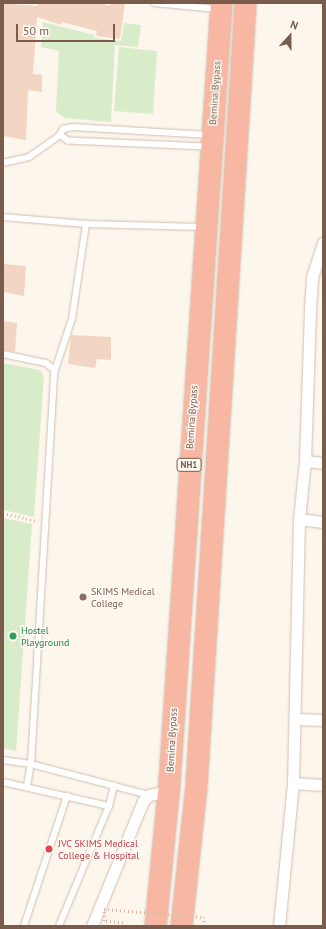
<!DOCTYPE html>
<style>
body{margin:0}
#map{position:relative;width:326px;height:929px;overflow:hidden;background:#fdf6ec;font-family:"PT Sans",sans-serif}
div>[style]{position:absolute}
.green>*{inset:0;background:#d8ecc9}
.building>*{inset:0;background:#f3d5c3}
.path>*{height:2.5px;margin-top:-1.25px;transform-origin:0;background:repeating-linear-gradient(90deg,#d9b8a5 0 1px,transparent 0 4px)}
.roads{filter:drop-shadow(0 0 1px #d1beb0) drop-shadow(0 0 1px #d1beb0)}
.lane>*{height:5.5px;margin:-2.75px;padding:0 2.75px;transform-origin:2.75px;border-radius:2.75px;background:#fff}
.street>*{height:11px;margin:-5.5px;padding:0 5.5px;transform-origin:5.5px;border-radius:5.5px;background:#fff}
.highway>*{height:21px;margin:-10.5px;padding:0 10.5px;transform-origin:10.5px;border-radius:10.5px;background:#f7b7a3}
.path-bridge>*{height:2.5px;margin-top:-1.25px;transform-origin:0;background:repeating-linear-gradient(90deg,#d9b8a5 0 1px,transparent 0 4px)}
.dots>*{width:11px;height:11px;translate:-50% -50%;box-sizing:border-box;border:2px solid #fffaf3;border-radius:50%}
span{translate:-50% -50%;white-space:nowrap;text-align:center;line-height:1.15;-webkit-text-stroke:3px #fffaf3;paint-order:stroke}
.shield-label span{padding:1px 3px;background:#fffaf3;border:1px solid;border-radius:3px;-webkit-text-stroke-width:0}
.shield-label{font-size:9px;color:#7a5c4d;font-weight:700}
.street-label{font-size:10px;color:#7a5c4d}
.education-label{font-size:10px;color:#785e54}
.left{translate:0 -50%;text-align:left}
.leisure-label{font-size:10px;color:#27864d}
.health-label{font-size:10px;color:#be3a42}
.frame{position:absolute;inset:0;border:4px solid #7a5c4d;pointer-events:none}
.north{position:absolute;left:270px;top:16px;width:40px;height:40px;-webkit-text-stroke:3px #fffaf3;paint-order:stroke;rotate:21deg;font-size:11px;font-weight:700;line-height:16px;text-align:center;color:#7a5c4d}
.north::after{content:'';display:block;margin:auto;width:14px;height:18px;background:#7a5c4d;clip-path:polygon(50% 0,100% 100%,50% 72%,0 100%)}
.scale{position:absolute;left:16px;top:24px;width:99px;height:18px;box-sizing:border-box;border:2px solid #7a5c4d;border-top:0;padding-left:5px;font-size:12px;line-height:14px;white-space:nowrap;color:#7a5c4d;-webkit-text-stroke:3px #fffaf3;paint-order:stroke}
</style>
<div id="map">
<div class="green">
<div style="clip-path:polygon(43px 22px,94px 35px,95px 38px,121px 41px,124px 23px,141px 25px,138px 47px,115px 45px,111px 122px,65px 118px,56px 112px,59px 51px,41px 47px)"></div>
<div style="clip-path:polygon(119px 47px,157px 51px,153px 114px,114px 111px)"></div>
<div style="clip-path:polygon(3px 363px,40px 370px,44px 376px,34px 517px,3px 510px)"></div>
<div style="clip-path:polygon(3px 518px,32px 524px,16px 751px,3px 748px)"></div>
</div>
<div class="building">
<div style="clip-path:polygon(3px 3px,37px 6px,38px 3px,101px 3px,110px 6px,111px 3px,125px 3px,120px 39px,96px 36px,97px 31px,61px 22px,61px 25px,37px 17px,33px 74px,42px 75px,42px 92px,28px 90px,26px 140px,3px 136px)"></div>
<div style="clip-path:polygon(3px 264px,26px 266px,24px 296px,3px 292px)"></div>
<div style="clip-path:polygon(3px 321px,17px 323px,15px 352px,3px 350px)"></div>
<div style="clip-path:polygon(71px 335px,111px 337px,111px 360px,97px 359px,95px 368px,68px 364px)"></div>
</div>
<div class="path">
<div style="left:3px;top:513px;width:36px;rotate:13deg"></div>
</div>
<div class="roads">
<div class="lane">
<div style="left:155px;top:3px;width:61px;rotate:5.6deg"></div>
<div style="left:207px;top:147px;width:139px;rotate:-177.5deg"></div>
<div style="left:68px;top:141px;width:10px;rotate:-143deg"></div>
<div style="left:60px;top:135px;width:7px;rotate:-63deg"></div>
<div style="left:63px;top:129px;width:10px;rotate:-11deg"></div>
<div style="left:73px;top:127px;width:136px;rotate:3.4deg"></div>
<div style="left:3px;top:163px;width:27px;rotate:-13deg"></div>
<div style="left:29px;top:157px;width:38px;rotate:-35deg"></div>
<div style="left:3px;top:217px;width:83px;rotate:4.8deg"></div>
<div style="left:86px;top:224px;width:116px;rotate:1.5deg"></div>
<div style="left:3px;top:354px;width:44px;rotate:11.8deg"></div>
<div style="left:46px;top:363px;width:11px;rotate:38deg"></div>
<div style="left:3px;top:760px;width:28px;rotate:8deg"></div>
<div style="left:31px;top:764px;width:122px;rotate:14.7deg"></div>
<div style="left:3px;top:782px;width:109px;rotate:12.8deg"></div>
<div style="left:27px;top:786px;width:22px;rotate:-80deg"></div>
<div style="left:31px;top:764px;width:392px;rotate:-86.6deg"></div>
<div style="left:54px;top:373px;width:57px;rotate:-71.6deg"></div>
<div style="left:72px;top:319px;width:96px;rotate:-81.6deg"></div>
<div style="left:24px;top:926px;width:137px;rotate:-71.7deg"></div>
<div style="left:59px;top:926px;width:130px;rotate:-67.4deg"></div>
<div style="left:109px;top:806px;width:21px;rotate:-76deg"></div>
</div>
<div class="street">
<div style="left:305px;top:461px;width:18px;rotate:6deg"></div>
<div style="left:299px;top:519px;width:24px;rotate:7deg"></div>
<div style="left:295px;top:719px;width:28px;rotate:2deg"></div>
<div style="left:293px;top:783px;width:30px;rotate:4deg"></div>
<div style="left:92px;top:926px;width:135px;rotate:-67.8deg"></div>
<div style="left:143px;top:801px;width:8px;rotate:-45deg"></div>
<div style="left:149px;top:795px;width:20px;rotate:-11deg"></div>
<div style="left:279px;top:926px;width:144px;rotate:-84.4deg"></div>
<div style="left:293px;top:783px;width:264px;rotate:-88.7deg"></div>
<div style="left:299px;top:519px;width:58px;rotate:-84.1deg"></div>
<div style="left:305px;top:461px;width:153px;rotate:-88.1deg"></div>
<div style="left:310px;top:308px;width:31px;rotate:-86deg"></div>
<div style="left:312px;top:277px;width:36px;rotate:-72deg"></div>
</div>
<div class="highway">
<div style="left:155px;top:926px;width:145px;rotate:-84.4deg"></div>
<div style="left:169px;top:782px;width:781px;rotate:-86.18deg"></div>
<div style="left:181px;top:926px;width:142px;rotate:-83.9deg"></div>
<div style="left:196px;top:785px;width:784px;rotate:-86.41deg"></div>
</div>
</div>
<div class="path-bridge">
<div style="left:123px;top:923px;width:19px;rotate:-174deg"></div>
<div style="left:104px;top:921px;width:12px;rotate:-90deg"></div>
<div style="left:104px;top:909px;width:100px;rotate:4.6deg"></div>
<div style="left:204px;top:917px;width:9px;rotate:90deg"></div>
</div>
<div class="dots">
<div style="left:83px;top:597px;background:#8d6e63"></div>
<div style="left:13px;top:636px;background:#2e9e5b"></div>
<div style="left:49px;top:849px;background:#e0444e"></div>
</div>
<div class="shield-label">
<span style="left:189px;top:465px">NH1</span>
</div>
<div class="street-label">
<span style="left:215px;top:93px;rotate:-86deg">Bemina Bypass</span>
<span style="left:192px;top:417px;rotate:-86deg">Bemina Bypass</span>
<span style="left:172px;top:740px;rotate:-87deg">Bemina Bypass</span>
</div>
<div class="education-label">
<span class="left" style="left:91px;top:597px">SKIMS Medical<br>College</span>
</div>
<div class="leisure-label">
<span class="left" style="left:21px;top:636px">Hostel<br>Playground</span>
</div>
<div class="health-label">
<span class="left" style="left:58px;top:849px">JVC SKIMS Medical<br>College &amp; Hospital</span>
</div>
<div class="frame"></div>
<div class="north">N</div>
<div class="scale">50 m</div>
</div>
